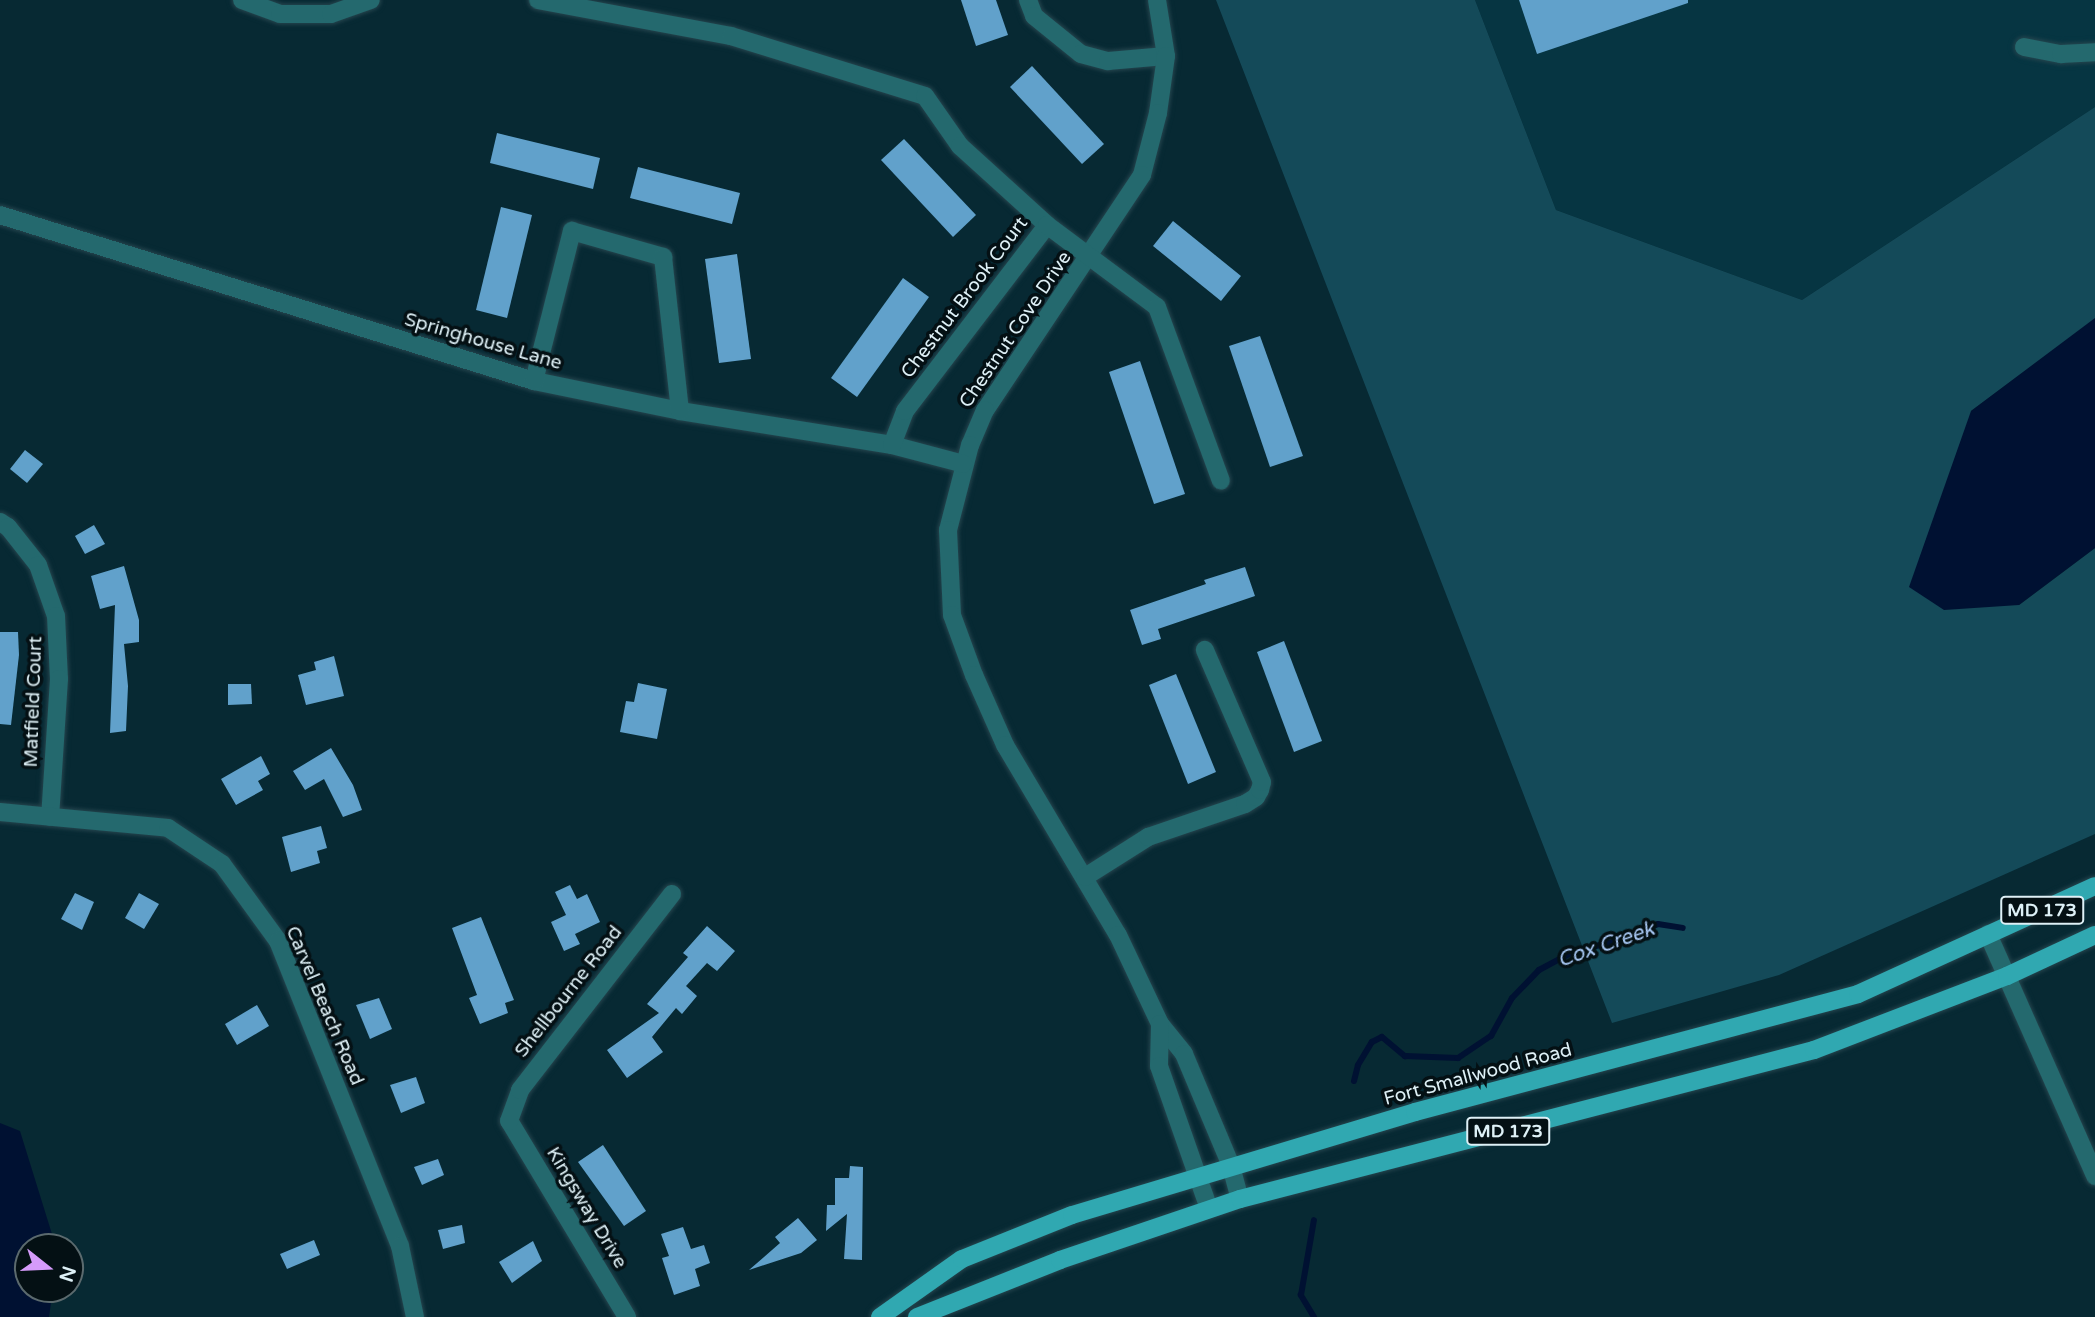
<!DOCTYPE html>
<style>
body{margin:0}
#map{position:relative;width:2095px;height:1317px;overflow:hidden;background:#072933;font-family:"Varela Round",sans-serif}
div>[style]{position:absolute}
.built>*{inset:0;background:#063542}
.green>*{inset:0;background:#144a59}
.water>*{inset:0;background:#001132}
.stream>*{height:6px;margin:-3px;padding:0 3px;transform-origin:3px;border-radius:3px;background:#001132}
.building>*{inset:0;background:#61a1cb}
.roads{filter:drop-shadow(0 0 2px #25454e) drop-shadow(0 0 2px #25454e)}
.street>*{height:18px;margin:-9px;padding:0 9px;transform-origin:9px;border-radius:9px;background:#24696e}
.primary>*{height:18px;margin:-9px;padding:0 9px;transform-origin:9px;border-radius:9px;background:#30a8b1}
span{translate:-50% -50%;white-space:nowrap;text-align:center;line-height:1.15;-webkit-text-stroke:7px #041014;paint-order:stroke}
.shield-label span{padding:2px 5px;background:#041014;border:2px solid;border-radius:5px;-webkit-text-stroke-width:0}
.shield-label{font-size:18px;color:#def0f6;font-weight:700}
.street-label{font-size:19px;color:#def0f6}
.water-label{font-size:21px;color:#a8c8f4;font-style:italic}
.north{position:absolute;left:14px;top:1233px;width:70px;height:70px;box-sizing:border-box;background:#041014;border:2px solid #5b6a6e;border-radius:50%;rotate:108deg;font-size:19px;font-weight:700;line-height:28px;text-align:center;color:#def0f6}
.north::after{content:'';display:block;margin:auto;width:24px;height:32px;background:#d59bfa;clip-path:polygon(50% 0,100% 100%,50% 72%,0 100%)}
</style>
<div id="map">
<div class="built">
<div style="clip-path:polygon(1475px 0,2095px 0,2095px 107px,1802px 300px,1556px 210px)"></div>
</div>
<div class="green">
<div style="clip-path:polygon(1216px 0,1475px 0,1556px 210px,1802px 300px,2095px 107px,2095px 319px,1971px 411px,2019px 605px,2095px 548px,2095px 834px,1779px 975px,1612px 1023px)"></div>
</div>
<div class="water">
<div style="clip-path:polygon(2095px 318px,2095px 548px,2019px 605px,1944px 610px,1909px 587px,1971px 411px)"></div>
<div style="clip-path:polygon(0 1123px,20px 1131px,56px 1247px,28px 1247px,28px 1289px,53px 1289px,49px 1317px,0 1317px)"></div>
</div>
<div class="stream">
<div style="left:1354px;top:1081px;width:16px;rotate:-76deg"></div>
<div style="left:1358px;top:1065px;width:27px;rotate:-59deg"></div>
<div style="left:1372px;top:1042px;width:11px;rotate:-27deg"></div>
<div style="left:1382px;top:1037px;width:30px;rotate:40deg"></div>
<div style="left:1405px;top:1056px;width:53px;rotate:2.2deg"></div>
<div style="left:1458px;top:1058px;width:40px;rotate:-34deg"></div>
<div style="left:1491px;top:1036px;width:43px;rotate:-61.1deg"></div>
<div style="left:1512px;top:998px;width:39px;rotate:-46deg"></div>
<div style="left:1539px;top:970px;width:40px;rotate:-28deg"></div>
<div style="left:1574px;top:951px;width:45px;rotate:-12.8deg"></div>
<div style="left:1618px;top:941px;width:43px;rotate:-23deg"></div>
<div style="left:1658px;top:924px;width:25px;rotate:9deg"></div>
<div style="left:1314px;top:1317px;width:26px;rotate:-121deg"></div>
<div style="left:1301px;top:1295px;width:76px;rotate:-80.2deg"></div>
</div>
<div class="building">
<div style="clip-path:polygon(961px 0,996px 0,1008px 35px,976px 46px)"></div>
<div style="clip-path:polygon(1519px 0,1688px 0,1688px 3px,1537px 54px)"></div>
<div style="clip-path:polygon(1032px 66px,1104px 144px,1082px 164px,1010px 87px)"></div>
<div style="clip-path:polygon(497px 133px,600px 158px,593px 189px,490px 163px)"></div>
<div style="clip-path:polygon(904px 139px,976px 215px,953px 237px,881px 160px)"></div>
<div style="clip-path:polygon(638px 167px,740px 193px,732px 224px,630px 198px)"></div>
<div style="clip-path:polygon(501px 207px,532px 215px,507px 318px,476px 310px)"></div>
<div style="clip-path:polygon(1173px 221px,1241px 276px,1221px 301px,1153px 246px)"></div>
<div style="clip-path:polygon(737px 254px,751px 359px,719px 363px,705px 259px)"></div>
<div style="clip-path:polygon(903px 278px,929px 297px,857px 397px,831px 378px)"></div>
<div style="clip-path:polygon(1260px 336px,1303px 456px,1270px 467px,1229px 346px)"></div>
<div style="clip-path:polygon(1140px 361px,1185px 494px,1154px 504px,1109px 372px)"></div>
<div style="clip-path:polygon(25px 450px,43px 464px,27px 483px,10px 469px)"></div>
<div style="clip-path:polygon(94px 525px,105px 544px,85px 554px,75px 536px)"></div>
<div style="clip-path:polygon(124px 566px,139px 620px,139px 642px,124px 644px,128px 686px,126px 731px,110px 733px,115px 605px,100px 609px,91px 576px)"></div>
<div style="clip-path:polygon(1245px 567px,1255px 596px,1158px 629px,1161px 639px,1142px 645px,1130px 610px,1206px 584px,1204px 580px)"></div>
<div style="clip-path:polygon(0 632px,18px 632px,19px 655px,11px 725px,0 724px)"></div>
<div style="clip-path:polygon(1284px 641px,1322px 741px,1294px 752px,1257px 652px)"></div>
<div style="clip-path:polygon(334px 656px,344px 696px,306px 705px,298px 675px,316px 670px,314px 662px)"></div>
<div style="clip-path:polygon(1176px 674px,1216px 772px,1188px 784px,1149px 685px)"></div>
<div style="clip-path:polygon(638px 683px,667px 689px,657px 739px,620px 732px,626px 701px,634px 702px)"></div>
<div style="clip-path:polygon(228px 684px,251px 684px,252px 704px,228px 705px)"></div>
<div style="clip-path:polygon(331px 748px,353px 785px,362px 810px,343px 817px,324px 779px,305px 790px,293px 771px)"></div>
<div style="clip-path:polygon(261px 756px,270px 774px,258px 781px,263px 790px,236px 805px,221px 779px)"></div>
<div style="clip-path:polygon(321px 826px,327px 848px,317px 851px,320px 863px,291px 872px,282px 837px)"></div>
<div style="clip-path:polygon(570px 885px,577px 899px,587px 894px,600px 922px,575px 934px,580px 944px,564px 951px,551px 922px,566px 915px,555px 892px)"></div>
<div style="clip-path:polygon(75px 893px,94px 902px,82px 930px,61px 919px)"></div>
<div style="clip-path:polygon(139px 893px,159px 904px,144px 929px,125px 918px)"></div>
<div style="clip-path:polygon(481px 917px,514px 1000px,505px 1003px,508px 1013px,480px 1024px,469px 998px,477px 995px,452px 928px)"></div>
<div style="clip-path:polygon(707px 926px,735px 951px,717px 971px,707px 963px,686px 986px,697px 996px,682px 1014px,676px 1008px,652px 1037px,663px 1052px,627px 1078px,607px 1050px,659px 1013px,647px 1004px,688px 957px,683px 953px)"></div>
<div style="clip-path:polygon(379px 998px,392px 1029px,370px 1039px,356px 1005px)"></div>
<div style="clip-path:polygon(257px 1005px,269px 1026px,237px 1045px,225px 1024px)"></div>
<div style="clip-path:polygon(416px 1077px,425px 1103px,401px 1113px,390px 1085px)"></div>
<div style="clip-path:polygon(603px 1145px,646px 1211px,624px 1226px,578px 1162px)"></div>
<div style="clip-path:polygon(438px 1159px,444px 1175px,422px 1185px,414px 1167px)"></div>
<div style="clip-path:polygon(850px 1166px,863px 1167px,862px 1260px,844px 1259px,847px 1214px,826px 1231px,827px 1205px,835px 1205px,835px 1178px,849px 1178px)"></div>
<div style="clip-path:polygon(798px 1218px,817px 1240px,801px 1253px,749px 1270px,780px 1243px,775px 1237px)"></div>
<div style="clip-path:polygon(462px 1225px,465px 1243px,443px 1249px,438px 1230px)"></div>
<div style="clip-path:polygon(683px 1227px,691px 1249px,704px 1245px,710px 1263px,695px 1269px,700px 1286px,674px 1295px,662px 1258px,669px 1256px,661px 1234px)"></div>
<div style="clip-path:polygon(314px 1240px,320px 1255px,287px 1269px,280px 1254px)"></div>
<div style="clip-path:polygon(533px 1241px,542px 1261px,512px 1283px,499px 1262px)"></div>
</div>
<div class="roads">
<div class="street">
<div style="left:242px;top:0;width:40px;rotate:20.2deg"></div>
<div style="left:280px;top:14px;width:51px"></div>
<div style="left:331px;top:14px;width:42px;rotate:-19.3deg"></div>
<div style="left:538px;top:0;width:196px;rotate:10.6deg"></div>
<div style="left:731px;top:36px;width:203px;rotate:17.2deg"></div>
<div style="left:925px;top:96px;width:61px;rotate:55deg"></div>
<div style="left:960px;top:146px;width:118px;rotate:42.2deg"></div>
<div style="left:1028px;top:0;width:17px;rotate:69deg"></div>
<div style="left:1034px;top:16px;width:60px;rotate:39deg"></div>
<div style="left:1081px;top:54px;width:28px;rotate:15deg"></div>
<div style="left:1108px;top:61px;width:58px;rotate:-4.9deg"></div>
<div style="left:1157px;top:0;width:57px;rotate:80.9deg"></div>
<div style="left:1166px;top:56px;width:58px;rotate:98deg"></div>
<div style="left:1158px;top:113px;width:64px;rotate:104.5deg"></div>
<div style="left:1142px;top:175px;width:283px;rotate:123.7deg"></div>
<div style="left:985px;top:410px;width:38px;rotate:113deg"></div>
<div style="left:970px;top:445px;width:88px;rotate:104.5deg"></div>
<div style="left:948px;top:530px;width:85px;rotate:87.3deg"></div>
<div style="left:952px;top:615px;width:64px;rotate:69.9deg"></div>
<div style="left:974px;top:675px;width:77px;rotate:66.1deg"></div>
<div style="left:1005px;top:745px;width:221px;rotate:59.3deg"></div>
<div style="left:1118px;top:935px;width:98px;rotate:64.7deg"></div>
<div style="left:1160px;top:1024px;width:38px;rotate:51deg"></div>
<div style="left:1184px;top:1054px;width:121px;rotate:67.2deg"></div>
<div style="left:1231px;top:1166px;width:34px;rotate:75deg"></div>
<div style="left:2024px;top:47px;width:38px;rotate:11deg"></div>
<div style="left:2061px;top:54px;width:34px;rotate:-3deg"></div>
<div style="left:0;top:215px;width:559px;rotate:17.27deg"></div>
<div style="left:534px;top:381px;width:149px;rotate:11.6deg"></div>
<div style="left:680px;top:411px;width:215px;rotate:9.1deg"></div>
<div style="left:892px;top:445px;width:74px;rotate:14.8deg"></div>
<div style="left:534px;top:381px;width:155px;rotate:-75.8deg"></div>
<div style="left:572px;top:231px;width:95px;rotate:15.9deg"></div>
<div style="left:663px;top:257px;width:155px;rotate:83.7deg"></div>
<div style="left:892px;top:445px;width:36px;rotate:-69deg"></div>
<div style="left:905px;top:411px;width:234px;rotate:-52.6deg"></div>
<div style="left:1047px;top:225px;width:137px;rotate:36.7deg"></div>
<div style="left:1157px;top:307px;width:185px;rotate:69.8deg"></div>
<div style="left:0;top:522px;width:9px;rotate:32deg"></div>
<div style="left:8px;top:527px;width:48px;rotate:51.7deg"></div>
<div style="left:38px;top:565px;width:54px;rotate:70.6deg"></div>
<div style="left:56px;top:616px;width:63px;rotate:87.3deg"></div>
<div style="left:59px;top:679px;width:138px;rotate:93.7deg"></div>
<div style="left:0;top:812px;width:169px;rotate:5.4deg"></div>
<div style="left:168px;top:828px;width:65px;rotate:33.7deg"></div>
<div style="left:222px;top:864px;width:95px;rotate:54deg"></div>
<div style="left:278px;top:941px;width:328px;rotate:68.2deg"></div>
<div style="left:400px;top:1246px;width:73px;rotate:78.1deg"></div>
<div style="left:1085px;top:877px;width:75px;rotate:-32.4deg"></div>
<div style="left:1148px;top:837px;width:102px;rotate:-18.8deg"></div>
<div style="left:1245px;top:804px;width:13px;rotate:-32deg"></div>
<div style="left:1256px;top:797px;width:8px;rotate:-60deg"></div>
<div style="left:1260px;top:790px;width:8px;rotate:-76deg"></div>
<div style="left:1262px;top:782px;width:144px;rotate:-113.4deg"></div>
<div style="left:1988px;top:934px;width:265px;rotate:66.1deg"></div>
<div style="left:1160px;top:1024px;width:42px;rotate:91.4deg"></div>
<div style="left:1159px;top:1066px;width:151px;rotate:70.7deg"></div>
<div style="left:627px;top:1317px;width:229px;rotate:-121deg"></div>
<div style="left:509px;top:1121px;width:33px;rotate:-70deg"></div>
<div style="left:520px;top:1090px;width:248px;rotate:-52.2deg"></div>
</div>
<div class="primary">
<div style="left:880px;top:1317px;width:100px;rotate:-35.3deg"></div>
<div style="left:962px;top:1259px;width:118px;rotate:-21.8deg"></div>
<div style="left:1072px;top:1215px;width:358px;rotate:-16.7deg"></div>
<div style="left:1415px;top:1112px;width:458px;rotate:-14.9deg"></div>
<div style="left:1858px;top:994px;width:260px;rotate:-24.5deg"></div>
<div style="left:917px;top:1317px;width:154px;rotate:-21.7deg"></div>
<div style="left:1060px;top:1260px;width:190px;rotate:-18.7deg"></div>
<div style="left:1240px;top:1199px;width:593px;rotate:-14.55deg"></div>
<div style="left:1814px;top:1050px;width:207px;rotate:-21deg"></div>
<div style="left:2007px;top:976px;width:97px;rotate:-25deg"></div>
</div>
</div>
<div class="shield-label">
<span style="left:2042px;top:910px">MD 173</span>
<span style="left:1508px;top:1131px">MD 173</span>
</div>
<div class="street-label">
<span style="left:965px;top:298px;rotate:-53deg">Chestnut Brook Court</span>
<span style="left:1016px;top:330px;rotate:-56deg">Chestnut Cove Drive</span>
<span style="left:483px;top:342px;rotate:16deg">Springhouse Lane</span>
<span style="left:34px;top:702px;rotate:-88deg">Matfield Court</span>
<span style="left:569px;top:992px;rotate:-52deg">Shellbourne Road</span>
<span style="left:324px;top:1006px;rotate:67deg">Carvel Beach Road</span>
<span style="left:1478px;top:1075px;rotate:-15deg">Fort Smallwood Road</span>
<span style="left:586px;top:1208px;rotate:59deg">Kingsway Drive</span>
</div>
<div class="water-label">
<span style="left:1606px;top:945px;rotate:-19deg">Cox Creek</span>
</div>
<div class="north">N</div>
</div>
